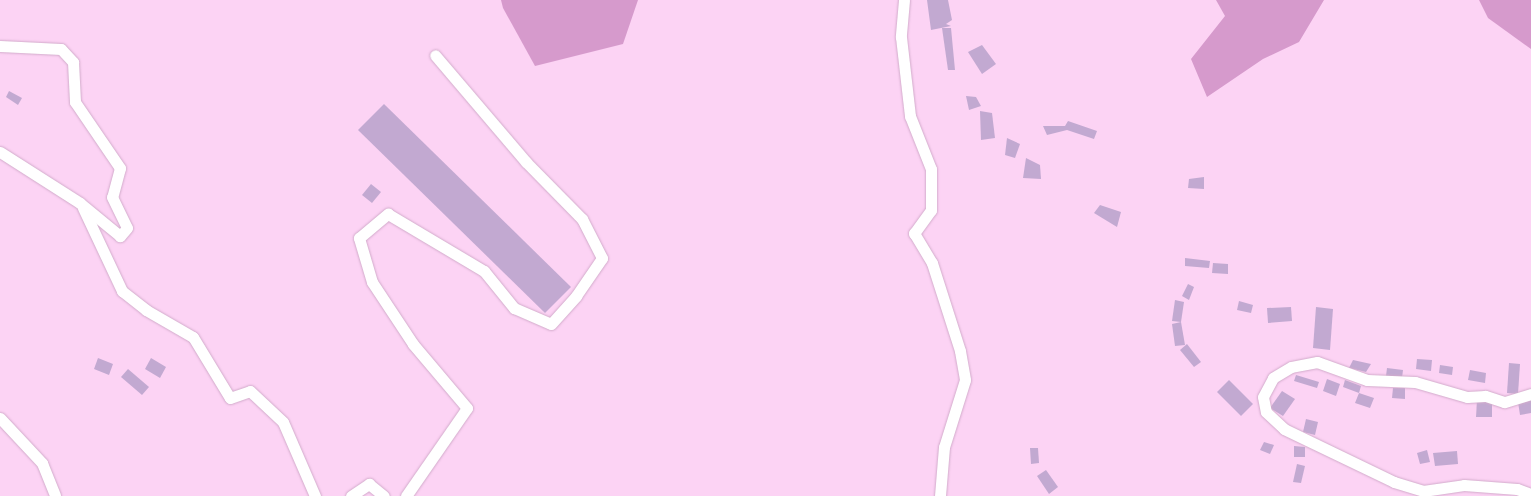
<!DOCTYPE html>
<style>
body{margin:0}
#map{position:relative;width:1531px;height:496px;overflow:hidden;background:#fcd3f4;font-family:"Roboto Condensed",sans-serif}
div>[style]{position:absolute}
.green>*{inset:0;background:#d69acc}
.building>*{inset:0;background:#c2a9d1}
.roads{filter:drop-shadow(0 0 1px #d2abcb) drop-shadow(0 0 1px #d2abcb)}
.minor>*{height:11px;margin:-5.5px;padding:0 5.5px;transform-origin:5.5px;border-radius:5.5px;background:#fff}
span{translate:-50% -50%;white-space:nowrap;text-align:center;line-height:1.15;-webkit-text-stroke:4px #fae9f7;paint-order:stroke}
</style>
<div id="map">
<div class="green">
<div style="clip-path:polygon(501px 0,638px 0,623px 44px,535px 66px,503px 8px)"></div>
<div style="clip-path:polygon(1216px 0,1324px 0,1299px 42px,1263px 59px,1207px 97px,1191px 59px,1225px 16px)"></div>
<div style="clip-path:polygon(1479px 0,1531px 0,1531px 49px,1488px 18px)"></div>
</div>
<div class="building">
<div style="clip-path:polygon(927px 0,948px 0,952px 20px,946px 24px,951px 26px,931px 30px)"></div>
<div style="clip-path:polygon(942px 28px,951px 28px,955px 70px,948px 70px)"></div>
<div style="clip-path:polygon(982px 45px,996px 64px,982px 74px,968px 52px)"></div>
<div style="clip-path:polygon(9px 91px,22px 98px,18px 105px,6px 97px)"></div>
<div style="clip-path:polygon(966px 96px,976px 97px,981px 106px,969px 110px)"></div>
<div style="clip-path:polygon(384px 104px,571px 287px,545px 313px,358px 130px)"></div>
<div style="clip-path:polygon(980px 111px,992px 113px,995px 138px,981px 140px)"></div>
<div style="clip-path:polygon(1068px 121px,1097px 131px,1094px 139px,1067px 130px,1047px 135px,1043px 126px,1065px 126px)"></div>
<div style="clip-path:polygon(1007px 138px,1020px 144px,1015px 158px,1005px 155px)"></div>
<div style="clip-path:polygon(1026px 158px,1040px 165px,1041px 179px,1023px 178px)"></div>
<div style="clip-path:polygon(1204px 177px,1204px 189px,1188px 188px,1189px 179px)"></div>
<div style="clip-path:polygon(371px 184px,381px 192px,372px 203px,362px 195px)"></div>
<div style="clip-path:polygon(1100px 205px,1121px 212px,1117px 227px,1094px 213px)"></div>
<div style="clip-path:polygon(1185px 258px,1210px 261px,1209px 268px,1185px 266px)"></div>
<div style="clip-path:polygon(1213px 263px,1228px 264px,1228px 274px,1212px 273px)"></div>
<div style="clip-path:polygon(1188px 284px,1194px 287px,1189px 300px,1182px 296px)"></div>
<div style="clip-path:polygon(1175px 300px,1184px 302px,1181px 322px,1172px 321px)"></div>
<div style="clip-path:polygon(1239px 301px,1253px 305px,1251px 313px,1237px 310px)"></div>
<div style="clip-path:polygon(1291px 307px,1292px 321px,1268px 323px,1267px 308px)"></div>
<div style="clip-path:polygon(1316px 307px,1333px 309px,1330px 350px,1313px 348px)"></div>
<div style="clip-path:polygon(1181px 322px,1185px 345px,1175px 346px,1172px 324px)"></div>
<div style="clip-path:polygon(1187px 344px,1201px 362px,1194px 367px,1180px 350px)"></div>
<div style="clip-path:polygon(98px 358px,113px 364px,109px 375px,94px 369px)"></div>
<div style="clip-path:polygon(151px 358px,166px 367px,160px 378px,145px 369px)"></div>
<div style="clip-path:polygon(1417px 359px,1432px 360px,1431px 371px,1416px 369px)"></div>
<div style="clip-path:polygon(1353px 360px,1371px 364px,1366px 372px,1349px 368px)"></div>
<div style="clip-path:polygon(1509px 363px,1520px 364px,1518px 394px,1507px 393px)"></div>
<div style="clip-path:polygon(1440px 365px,1453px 367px,1452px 375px,1439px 373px)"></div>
<div style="clip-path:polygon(1387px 368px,1403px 370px,1402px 378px,1386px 376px)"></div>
<div style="clip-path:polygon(128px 369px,149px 387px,142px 395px,121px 377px)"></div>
<div style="clip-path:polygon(1470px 370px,1486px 373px,1485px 383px,1468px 380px)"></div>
<div style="clip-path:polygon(1296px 375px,1319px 382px,1317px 388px,1294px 381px)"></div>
<div style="clip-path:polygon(1327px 379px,1340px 384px,1336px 396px,1323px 391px)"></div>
<div style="clip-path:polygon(1229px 380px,1253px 404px,1241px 416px,1217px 392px)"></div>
<div style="clip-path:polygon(1345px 380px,1361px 386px,1359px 393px,1343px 387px)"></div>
<div style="clip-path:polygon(1393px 388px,1405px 388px,1405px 399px,1392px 398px)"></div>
<div style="clip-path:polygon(1282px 391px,1295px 399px,1283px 416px,1270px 408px)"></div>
<div style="clip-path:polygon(1359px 393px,1374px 398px,1370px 408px,1355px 403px)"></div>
<div style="clip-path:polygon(1477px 400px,1492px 401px,1492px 417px,1476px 417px)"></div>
<div style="clip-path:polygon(1531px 400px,1531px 413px,1520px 415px,1518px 402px)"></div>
<div style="clip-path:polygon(1306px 419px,1318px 422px,1315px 435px,1303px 432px)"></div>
<div style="clip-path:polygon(1264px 442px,1274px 445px,1270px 454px,1260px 450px)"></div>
<div style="clip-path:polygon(1294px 446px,1305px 447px,1305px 457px,1294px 457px)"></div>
<div style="clip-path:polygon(1030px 448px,1038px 448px,1039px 463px,1031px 464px)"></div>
<div style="clip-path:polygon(1427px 450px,1430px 462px,1420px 464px,1417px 453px)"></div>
<div style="clip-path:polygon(1457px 451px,1458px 464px,1435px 466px,1433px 453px)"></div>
<div style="clip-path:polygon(1297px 464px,1305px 466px,1301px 483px,1293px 482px)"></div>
<div style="clip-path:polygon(1046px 470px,1058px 487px,1049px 494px,1037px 476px)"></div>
</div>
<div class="roads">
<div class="minor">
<div style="left:904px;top:0;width:37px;rotate:95deg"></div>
<div style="left:901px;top:37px;width:80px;rotate:83.5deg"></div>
<div style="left:910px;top:116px;width:57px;rotate:68.4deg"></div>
<div style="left:931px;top:169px;width:41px;rotate:90deg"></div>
<div style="left:931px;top:210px;width:29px;rotate:126deg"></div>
<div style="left:914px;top:233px;width:35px;rotate:59deg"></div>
<div style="left:932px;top:263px;width:92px;rotate:72.3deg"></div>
<div style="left:960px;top:351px;width:29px;rotate:80deg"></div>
<div style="left:965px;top:380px;width:70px;rotate:107.4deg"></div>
<div style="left:944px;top:447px;width:49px;rotate:94.7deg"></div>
<div style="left:0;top:46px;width:61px;rotate:2.8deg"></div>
<div style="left:61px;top:49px;width:18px;rotate:47deg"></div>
<div style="left:73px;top:62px;width:40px;rotate:87.1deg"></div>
<div style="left:75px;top:102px;width:80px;rotate:55.7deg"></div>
<div style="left:120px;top:168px;width:30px;rotate:105deg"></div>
<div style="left:112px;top:197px;width:34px;rotate:64deg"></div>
<div style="left:127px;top:228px;width:11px;rotate:131deg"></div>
<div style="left:120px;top:236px;width:52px;rotate:-140.5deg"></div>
<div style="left:80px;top:203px;width:95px;rotate:-147.5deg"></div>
<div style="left:83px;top:208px;width:92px;rotate:64.8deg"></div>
<div style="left:122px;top:291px;width:31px;rotate:38deg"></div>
<div style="left:146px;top:310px;width:54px;rotate:29.9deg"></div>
<div style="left:193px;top:337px;width:71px;rotate:58.8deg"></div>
<div style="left:230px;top:398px;width:21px;rotate:-19deg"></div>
<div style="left:250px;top:391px;width:45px;rotate:43.2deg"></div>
<div style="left:283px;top:422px;width:81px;rotate:66.6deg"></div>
<div style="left:1531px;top:394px;width:28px;rotate:163deg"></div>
<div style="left:1504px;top:402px;width:20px;rotate:-162deg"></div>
<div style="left:1485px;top:396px;width:18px;rotate:177deg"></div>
<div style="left:1467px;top:397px;width:54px;rotate:-163.9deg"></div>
<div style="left:1415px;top:382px;width:48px;rotate:-177.6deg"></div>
<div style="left:1367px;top:380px;width:53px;rotate:-160.2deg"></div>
<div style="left:1317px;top:362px;width:26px;rotate:169deg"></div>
<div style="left:1291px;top:367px;width:21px;rotate:149deg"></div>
<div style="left:1273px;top:378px;width:21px;rotate:118deg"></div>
<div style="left:1263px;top:397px;width:15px;rotate:79deg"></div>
<div style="left:1266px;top:412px;width:25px;rotate:43deg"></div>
<div style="left:1284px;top:429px;width:122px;rotate:25.7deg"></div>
<div style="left:1394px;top:482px;width:30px;rotate:17deg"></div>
<div style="left:1423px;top:491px;width:41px;rotate:-8.3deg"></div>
<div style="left:1464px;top:485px;width:53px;rotate:4.3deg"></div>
<div style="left:1517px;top:489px;width:15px;rotate:20deg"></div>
<div style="left:0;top:418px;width:62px;rotate:47deg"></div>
<div style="left:42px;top:463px;width:35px;rotate:68deg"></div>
<div style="left:351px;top:496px;width:22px;rotate:-34deg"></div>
<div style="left:369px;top:484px;width:19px;rotate:39deg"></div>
<div style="left:406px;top:496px;width:107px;rotate:-55.3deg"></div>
<div style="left:467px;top:408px;width:84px;rotate:-130.2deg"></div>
<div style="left:413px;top:344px;width:74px;rotate:-123.5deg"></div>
<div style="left:372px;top:282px;width:46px;rotate:-106.5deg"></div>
<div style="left:359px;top:238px;width:38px;rotate:-40deg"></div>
<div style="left:388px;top:214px;width:112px;rotate:30.7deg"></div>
<div style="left:484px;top:271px;width:48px;rotate:51deg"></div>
<div style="left:514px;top:308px;width:40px;rotate:23.4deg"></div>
<div style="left:551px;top:324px;width:38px;rotate:-48deg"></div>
<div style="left:576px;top:296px;width:46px;rotate:-55.6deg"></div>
<div style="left:602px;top:258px;width:44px;rotate:-117.1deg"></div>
<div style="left:582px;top:219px;width:80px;rotate:-134.5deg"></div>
<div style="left:526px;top:162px;width:140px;rotate:-130.4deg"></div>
</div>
</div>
</div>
